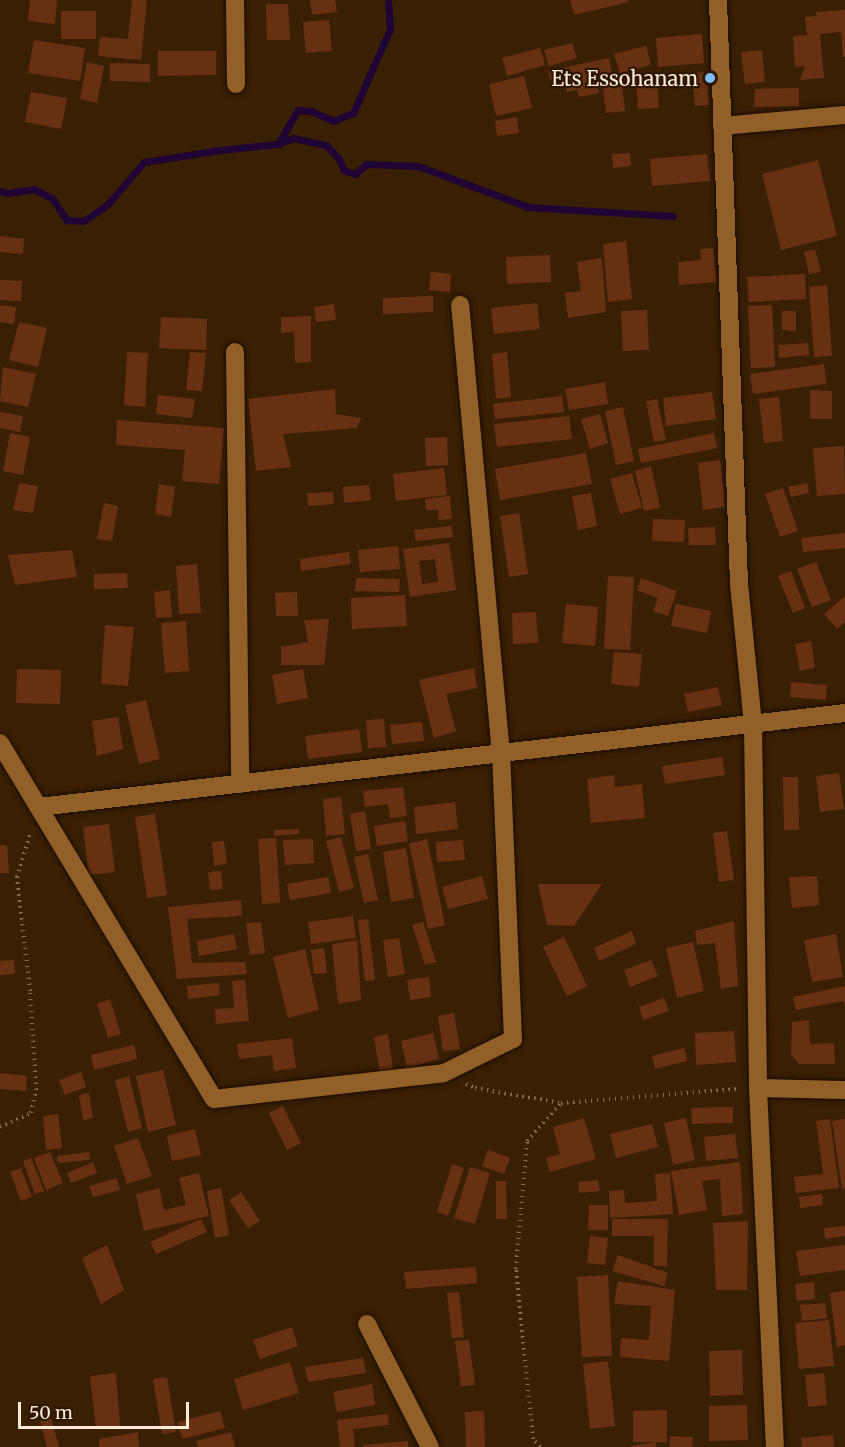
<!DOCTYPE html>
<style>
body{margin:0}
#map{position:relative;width:845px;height:1447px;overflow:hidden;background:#3a2002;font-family:Merriweather,serif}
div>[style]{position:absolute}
.stream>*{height:7px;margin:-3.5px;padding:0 3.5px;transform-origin:3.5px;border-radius:3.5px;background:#1f0434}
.building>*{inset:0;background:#683013}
.path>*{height:4px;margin-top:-2px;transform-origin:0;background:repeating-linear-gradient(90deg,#816b52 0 1.5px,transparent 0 6px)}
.roads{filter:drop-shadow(0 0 2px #1b0c00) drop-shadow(0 0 2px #1b0c00)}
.minor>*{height:18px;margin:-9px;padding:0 9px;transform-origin:9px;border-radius:9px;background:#915f27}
.dots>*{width:16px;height:16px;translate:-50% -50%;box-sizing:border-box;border:3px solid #2f1600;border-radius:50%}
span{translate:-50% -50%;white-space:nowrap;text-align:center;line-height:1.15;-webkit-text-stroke:4.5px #2f1600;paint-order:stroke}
.poi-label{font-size:20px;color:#fcebda}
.right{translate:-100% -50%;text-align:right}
.scale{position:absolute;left:18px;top:1402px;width:171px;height:27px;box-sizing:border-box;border:3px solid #fcebda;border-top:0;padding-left:8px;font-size:18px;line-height:21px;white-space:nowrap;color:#fcebda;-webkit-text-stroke:4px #2f1600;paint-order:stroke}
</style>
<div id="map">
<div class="stream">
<div style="left:278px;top:144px;width:39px;rotate:-60deg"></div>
<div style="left:298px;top:110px;width:13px;rotate:4deg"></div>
<div style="left:311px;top:111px;width:24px;rotate:24deg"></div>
<div style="left:333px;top:121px;width:22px;rotate:-22deg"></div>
<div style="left:353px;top:113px;width:92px;rotate:-66.2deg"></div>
<div style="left:390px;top:29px;width:29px;rotate:-94deg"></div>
<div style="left:0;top:191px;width:7px;rotate:16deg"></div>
<div style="left:7px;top:193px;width:27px;rotate:-8deg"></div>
<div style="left:34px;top:189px;width:20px;rotate:27deg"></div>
<div style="left:52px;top:198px;width:27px;rotate:56deg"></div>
<div style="left:67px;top:220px;width:17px;rotate:3deg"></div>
<div style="left:84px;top:221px;width:29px;rotate:-35deg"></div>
<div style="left:108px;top:204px;width:55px;rotate:-49.4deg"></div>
<div style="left:144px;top:162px;width:77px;rotate:-9deg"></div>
<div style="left:220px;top:150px;width:58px;rotate:-5.9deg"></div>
<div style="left:278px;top:144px;width:16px;rotate:-22deg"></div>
<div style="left:293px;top:138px;width:34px;rotate:12deg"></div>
<div style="left:326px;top:145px;width:19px;rotate:47deg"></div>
<div style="left:339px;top:159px;width:12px;rotate:66deg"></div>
<div style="left:344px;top:170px;width:12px;rotate:20deg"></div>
<div style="left:355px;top:174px;width:16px;rotate:-40deg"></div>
<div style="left:367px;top:164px;width:51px;rotate:2.2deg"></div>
<div style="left:418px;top:166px;width:117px;rotate:20.4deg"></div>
<div style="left:528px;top:207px;width:145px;rotate:3.6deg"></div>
</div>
<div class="building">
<div style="clip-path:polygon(30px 0,57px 0,55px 24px,28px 21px)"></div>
<div style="clip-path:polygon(132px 0,147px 0,141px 60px,98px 56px,100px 37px,128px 39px)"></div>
<div style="clip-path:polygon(310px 0,335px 0,337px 12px,312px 15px)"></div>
<div style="clip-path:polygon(570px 0,628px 0,629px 2px,574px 15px)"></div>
<div style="clip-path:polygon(266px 4px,288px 4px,290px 40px,267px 40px)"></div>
<div style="clip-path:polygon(845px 10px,845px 57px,843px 57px,841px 32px,820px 34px,824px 78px,800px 80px,805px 66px,795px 67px,793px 36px,807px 35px,805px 17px,817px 16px,816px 12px)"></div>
<div style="clip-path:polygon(61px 11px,96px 11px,96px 39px,61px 39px)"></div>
<div style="clip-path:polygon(329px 20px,332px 51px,306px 53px,303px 22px)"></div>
<div style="clip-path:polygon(702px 34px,704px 63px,658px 67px,656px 38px)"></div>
<div style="clip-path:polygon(34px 40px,85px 48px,80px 81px,28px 73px)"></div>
<div style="clip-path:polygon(572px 43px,577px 58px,549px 66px,544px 50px)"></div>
<div style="clip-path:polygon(646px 46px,651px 65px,620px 73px,614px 54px)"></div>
<div style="clip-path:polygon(540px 48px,545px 65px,507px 76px,502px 58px)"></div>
<div style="clip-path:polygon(762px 50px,765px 82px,745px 84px,741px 52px)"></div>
<div style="clip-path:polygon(158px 51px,216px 51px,216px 75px,158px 76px)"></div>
<div style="clip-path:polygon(609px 58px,614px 83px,597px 86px,599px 93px,579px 97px,577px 90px,567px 92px,564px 78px,551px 81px,548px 71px)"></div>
<div style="clip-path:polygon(87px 62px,104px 66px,97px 103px,80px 99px)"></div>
<div style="clip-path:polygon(110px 63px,150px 64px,150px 82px,110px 81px)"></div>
<div style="clip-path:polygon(706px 72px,709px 105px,695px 106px,692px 73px)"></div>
<div style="clip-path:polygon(524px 76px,532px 108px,496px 116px,489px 84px)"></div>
<div style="clip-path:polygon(657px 79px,659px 108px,638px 109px,636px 81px)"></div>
<div style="clip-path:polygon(622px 85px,625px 111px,606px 113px,603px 87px)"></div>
<div style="clip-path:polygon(799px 88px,799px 106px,754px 107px,755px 89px)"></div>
<div style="clip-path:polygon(31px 92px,67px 98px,61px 129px,25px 122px)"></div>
<div style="clip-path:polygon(517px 117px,519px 133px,497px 136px,495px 121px)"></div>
<div style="clip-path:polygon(630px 153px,631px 166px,613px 168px,612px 154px)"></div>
<div style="clip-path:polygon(707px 154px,710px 181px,652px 186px,650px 159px)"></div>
<div style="clip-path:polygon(818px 160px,837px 236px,781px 250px,762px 174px)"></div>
<div style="clip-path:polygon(0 236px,24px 239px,23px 254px,0 252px)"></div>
<div style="clip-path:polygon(626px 241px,632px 299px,608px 302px,603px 244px)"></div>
<div style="clip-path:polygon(713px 248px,716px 282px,679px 285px,678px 262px,701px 260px,700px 249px)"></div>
<div style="clip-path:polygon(815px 249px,821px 272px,809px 274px,804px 252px)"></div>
<div style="clip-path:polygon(550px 255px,551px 282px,507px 284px,506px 257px)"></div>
<div style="clip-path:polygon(602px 258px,606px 312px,568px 318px,565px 293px,581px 291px,577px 262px)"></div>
<div style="clip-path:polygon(431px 272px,451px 274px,450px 292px,429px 290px)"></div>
<div style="clip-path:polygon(805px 274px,806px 299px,749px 302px,747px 277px)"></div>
<div style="clip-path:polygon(0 280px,22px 281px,21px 301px,0 300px)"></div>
<div style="clip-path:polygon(827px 285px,832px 356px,814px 357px,809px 287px)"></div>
<div style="clip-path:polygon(433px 296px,433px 312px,383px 314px,383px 298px)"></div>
<div style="clip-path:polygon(537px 303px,540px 329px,494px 334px,491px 308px)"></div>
<div style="clip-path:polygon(334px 304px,336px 320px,316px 322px,314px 307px)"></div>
<div style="clip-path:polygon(0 305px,16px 307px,14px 324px,0 322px)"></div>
<div style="clip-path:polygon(772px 305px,775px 367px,751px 368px,748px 306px)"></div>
<div style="clip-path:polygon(647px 310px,649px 350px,623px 351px,621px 311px)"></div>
<div style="clip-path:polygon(782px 311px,796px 311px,796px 331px,782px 330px)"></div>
<div style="clip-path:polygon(311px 316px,311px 362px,295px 363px,294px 332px,281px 333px,281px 317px)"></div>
<div style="clip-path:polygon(161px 317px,207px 319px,206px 350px,159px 348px)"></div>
<div style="clip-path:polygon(19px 322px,47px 328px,38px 367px,9px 360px)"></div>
<div style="clip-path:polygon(808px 343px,809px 355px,779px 358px,778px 345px)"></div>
<div style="clip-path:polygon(127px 352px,148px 353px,145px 407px,124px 405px)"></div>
<div style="clip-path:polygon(190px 352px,206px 353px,202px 391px,186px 390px)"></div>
<div style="clip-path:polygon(507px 352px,511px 397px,496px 399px,492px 354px)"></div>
<div style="clip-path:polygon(824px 364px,826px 384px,753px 394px,750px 374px)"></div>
<div style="clip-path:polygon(3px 367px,36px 374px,28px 407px,0 401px)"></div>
<div style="clip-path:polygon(605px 382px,608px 404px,569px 410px,565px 389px)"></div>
<div style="clip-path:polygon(335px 389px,336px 414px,361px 418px,357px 428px,283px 434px,291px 467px,256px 471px,248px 399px)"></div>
<div style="clip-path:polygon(810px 390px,832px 391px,832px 419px,810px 419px)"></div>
<div style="clip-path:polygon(712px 392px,716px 419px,666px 426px,663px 398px)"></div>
<div style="clip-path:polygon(158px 395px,195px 399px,192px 418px,156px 414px)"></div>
<div style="clip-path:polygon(562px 396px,564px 412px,495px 419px,493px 404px)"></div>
<div style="clip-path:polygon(779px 397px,783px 441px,764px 443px,759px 399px)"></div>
<div style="clip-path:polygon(657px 399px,666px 440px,654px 442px,646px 401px)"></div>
<div style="clip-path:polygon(623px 407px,634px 461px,616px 465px,605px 411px)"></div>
<div style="clip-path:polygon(0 412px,23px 416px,20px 432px,0 428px)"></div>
<div style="clip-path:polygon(600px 414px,608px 443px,590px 449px,581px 419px)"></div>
<div style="clip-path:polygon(569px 416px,572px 439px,497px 447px,494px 424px)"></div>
<div style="clip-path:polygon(117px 420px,224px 428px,219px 484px,182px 481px,185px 450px,116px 445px)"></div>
<div style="clip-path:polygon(10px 433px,30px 437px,23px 475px,3px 471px)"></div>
<div style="clip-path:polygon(714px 433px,717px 448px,641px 463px,638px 449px)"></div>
<div style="clip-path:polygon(447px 437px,448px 465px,426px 466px,425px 438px)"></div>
<div style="clip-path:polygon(844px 446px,845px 494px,817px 496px,813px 448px)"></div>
<div style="clip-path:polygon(586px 453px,592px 484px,500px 500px,495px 469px)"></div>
<div style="clip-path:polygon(720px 460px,725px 507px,703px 510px,698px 463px)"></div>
<div style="clip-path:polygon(651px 466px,660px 508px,644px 511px,635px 471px)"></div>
<div style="clip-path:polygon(444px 468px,447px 495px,396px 501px,393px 474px)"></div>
<div style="clip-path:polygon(632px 473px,642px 508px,620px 514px,610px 479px)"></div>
<div style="clip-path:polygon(19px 483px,38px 486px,33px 513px,13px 510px)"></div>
<div style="clip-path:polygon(807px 483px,809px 493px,791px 497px,788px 487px)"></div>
<div style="clip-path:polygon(159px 484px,175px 487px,171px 517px,155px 514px)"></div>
<div style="clip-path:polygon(369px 485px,371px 500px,344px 503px,343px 487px)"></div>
<div style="clip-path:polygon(783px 488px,798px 531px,780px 537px,765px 494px)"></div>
<div style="clip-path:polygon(333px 492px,334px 504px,308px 506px,307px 493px)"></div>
<div style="clip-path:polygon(591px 493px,597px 526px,578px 530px,572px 496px)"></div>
<div style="clip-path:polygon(450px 496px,452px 519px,439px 520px,438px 510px,426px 510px,425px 499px)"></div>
<div style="clip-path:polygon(104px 503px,118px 506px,112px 541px,97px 539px)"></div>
<div style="clip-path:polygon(519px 513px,528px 574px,509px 577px,500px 516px)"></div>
<div style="clip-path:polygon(653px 519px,685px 520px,684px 542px,652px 541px)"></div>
<div style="clip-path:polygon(451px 526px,453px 537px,416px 541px,414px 530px)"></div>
<div style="clip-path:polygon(715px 527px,716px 545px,689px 545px,688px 528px)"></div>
<div style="clip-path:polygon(845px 533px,845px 548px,803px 552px,801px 538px)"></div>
<div style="clip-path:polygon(evenodd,449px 543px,456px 590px,410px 597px,403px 549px,449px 543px,435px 559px,438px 582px,422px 584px,419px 561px,435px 559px)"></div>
<div style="clip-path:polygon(398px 546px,400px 569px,360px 572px,358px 550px)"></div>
<div style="clip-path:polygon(72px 550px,77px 577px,15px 585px,8px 555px)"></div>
<div style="clip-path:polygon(349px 552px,351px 564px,301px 571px,300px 559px)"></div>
<div style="clip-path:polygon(816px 562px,831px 600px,812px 607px,797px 569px)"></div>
<div style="clip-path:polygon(197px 564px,201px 613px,179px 614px,176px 566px)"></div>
<div style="clip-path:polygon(791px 571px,805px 608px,793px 613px,778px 576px)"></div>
<div style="clip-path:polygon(127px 573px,128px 588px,94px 589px,94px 574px)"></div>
<div style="clip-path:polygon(608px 576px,634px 577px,630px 650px,604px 649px)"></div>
<div style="clip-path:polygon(356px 578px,400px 579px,399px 592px,355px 591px)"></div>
<div style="clip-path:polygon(641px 578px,677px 591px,668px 616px,653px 611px,658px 598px,637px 590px)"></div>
<div style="clip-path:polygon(170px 590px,172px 617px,156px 618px,154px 592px)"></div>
<div style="clip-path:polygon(297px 592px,298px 616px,276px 616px,275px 593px)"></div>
<div style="clip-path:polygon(405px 595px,407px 626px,352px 629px,351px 598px)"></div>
<div style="clip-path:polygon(845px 596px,845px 622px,837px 629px,824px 614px)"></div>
<div style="clip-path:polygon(566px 604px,598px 607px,595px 646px,562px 643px)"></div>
<div style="clip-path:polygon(676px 604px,711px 611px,707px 633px,671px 626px)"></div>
<div style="clip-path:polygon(536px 612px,538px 643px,513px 644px,512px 613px)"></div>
<div style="clip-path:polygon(329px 619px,324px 665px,281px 665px,281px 647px,308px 642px,304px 620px)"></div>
<div style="clip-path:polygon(186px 621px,189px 671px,165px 673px,161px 623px)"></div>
<div style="clip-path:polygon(105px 625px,134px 627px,128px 686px,101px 684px)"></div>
<div style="clip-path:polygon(811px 641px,815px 668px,800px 671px,795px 644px)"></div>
<div style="clip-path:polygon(614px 652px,642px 654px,639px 687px,611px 684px)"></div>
<div style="clip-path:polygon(474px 668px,477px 688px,446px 694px,456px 731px,434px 738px,419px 680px)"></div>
<div style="clip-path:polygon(17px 669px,61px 670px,60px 704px,16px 703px)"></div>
<div style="clip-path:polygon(303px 669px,308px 698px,277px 704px,272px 675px)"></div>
<div style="clip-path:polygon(791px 682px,827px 685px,826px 700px,790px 697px)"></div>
<div style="clip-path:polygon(718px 687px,722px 705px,688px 712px,684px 694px)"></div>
<div style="clip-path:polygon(146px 700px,160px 759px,139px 764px,125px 705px)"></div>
<div style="clip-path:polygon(118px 717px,123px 749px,97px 756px,92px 721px)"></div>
<div style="clip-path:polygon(384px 719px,386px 747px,368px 748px,366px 720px)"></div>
<div style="clip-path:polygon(422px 722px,424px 741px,392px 744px,390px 725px)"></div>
<div style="clip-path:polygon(359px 729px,362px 752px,308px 759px,305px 736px)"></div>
<div style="clip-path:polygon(722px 757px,725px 775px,665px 784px,662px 766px)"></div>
<div style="clip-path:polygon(839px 773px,844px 809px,820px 812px,816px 776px)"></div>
<div style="clip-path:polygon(615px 775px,614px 787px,642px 784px,645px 818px,591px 823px,587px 779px)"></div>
<div style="clip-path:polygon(783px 777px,798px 777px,799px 830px,784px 830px)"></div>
<div style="clip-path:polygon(403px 787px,407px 816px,390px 818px,388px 804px,365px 807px,363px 791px)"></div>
<div style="clip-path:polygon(341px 797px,345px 834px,326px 836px,323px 799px)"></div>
<div style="clip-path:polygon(455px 802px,458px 829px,416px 834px,414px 807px)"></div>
<div style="clip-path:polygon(365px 811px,371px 849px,356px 851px,350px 814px)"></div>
<div style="clip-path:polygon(155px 814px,167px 895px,147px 898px,135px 817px)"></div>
<div style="clip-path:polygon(405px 821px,408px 841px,377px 846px,374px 826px)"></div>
<div style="clip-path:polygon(109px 824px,115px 872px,89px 875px,83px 827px)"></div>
<div style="clip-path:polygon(299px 829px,299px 834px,274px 836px,274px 830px)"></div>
<div style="clip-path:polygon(727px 831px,734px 880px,719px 882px,713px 833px)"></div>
<div style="clip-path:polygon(341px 837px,354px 888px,339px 892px,326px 841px)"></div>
<div style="clip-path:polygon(276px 838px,280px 903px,262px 904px,258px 839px)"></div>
<div style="clip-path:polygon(313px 839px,314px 863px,285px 865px,283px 840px)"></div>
<div style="clip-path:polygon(427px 839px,445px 925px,428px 929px,409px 844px)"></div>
<div style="clip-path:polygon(463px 840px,465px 860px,437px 862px,436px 842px)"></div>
<div style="clip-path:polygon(224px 841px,227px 864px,214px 866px,212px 842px)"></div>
<div style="clip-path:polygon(0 845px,7px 845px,9px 873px,0 873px)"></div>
<div style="clip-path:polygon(406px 848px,414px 898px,391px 902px,383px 852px)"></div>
<div style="clip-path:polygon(368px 854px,378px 900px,364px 903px,354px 857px)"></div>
<div style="clip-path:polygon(221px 871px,223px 889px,210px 890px,208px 872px)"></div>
<div style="clip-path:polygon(482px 876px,488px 899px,448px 909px,442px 887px)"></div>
<div style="clip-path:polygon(817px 876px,819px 905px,792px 908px,789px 877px)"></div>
<div style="clip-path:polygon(328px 877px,331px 893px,290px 900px,287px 884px)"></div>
<div style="clip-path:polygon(538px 884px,602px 884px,574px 926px,547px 925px)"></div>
<div style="clip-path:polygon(241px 900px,242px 916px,187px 919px,192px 963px,245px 962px,247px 974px,177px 979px,168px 907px)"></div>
<div style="clip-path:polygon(353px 916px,356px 938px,311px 944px,308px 922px)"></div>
<div style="clip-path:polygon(368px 919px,375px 980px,365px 981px,358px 920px)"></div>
<div style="clip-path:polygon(734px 921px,738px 986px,721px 989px,715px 943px,697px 945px,695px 931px)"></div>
<div style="clip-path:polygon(261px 922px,265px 953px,250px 955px,246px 923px)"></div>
<div style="clip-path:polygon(423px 922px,436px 962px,425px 965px,412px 925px)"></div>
<div style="clip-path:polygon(632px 931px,636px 944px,599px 961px,594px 948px)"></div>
<div style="clip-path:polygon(234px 934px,237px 949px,199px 956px,197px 941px)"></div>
<div style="clip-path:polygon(836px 934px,843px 977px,812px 982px,804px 940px)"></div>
<div style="clip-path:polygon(564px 937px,587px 986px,567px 996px,543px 947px)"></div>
<div style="clip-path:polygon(399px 938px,405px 974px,388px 977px,383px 940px)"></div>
<div style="clip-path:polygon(357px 940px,361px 1000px,338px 1004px,332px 944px)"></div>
<div style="clip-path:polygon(693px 942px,704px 991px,677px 998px,666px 948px)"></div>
<div style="clip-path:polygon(324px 948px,327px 973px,314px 974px,311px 950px)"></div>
<div style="clip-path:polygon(305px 949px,319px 1010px,288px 1018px,273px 957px)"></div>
<div style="clip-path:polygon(14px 960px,15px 974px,0 975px,0 961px)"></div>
<div style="clip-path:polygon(651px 960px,658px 976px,630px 987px,624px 970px)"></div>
<div style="clip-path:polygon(429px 977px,431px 997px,410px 1000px,407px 980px)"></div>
<div style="clip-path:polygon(245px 980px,249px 1021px,216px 1024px,215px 1009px,234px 1008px,232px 981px)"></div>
<div style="clip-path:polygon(219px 983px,220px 995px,188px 999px,187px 986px)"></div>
<div style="clip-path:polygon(845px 986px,845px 1006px,843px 1001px,796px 1010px,793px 997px)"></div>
<div style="clip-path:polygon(664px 998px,669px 1011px,643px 1020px,639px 1007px)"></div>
<div style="clip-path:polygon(110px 999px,121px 1034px,108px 1038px,97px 1004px)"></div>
<div style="clip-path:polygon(454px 1013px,460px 1049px,443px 1051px,438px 1016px)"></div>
<div style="clip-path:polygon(809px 1020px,810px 1044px,834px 1043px,835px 1064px,799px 1064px,791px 1054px,792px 1022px)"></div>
<div style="clip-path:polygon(734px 1031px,736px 1062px,696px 1065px,695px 1033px)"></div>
<div style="clip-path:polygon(433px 1033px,439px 1059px,407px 1068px,401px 1041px)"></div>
<div style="clip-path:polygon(388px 1034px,393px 1070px,380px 1073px,374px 1037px)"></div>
<div style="clip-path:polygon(292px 1038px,296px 1068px,274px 1071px,272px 1055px,239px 1059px,237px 1044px)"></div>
<div style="clip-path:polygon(134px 1045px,137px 1059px,94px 1070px,91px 1055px)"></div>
<div style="clip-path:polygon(684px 1048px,687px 1061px,655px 1069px,652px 1056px)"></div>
<div style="clip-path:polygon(163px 1070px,176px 1125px,148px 1132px,136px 1076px)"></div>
<div style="clip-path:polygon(81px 1072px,86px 1087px,65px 1095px,59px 1080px)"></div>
<div style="clip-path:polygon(0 1073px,27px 1076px,26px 1091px,0 1089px)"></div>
<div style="clip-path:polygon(129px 1076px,142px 1128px,128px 1132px,115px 1080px)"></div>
<div style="clip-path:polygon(89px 1093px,93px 1118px,83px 1120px,79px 1095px)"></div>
<div style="clip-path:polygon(283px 1106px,301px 1143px,287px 1150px,269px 1113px)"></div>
<div style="clip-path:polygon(733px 1107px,733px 1123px,692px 1124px,691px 1108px)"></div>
<div style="clip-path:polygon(58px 1114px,62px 1148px,46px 1150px,43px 1116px)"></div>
<div style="clip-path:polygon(584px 1118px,596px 1159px,550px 1172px,546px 1158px,560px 1154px,553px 1127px)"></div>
<div style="clip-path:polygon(686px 1118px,695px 1160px,673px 1165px,664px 1123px)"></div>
<div style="clip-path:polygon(830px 1119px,839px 1188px,796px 1193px,794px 1177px,823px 1174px,816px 1121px)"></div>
<div style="clip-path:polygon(845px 1119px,845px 1188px,842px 1189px,832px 1121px)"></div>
<div style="clip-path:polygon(652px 1124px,658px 1147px,616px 1158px,610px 1134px)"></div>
<div style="clip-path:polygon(195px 1129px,201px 1155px,172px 1161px,167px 1136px)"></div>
<div style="clip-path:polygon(735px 1134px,738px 1158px,706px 1161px,704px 1137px)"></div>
<div style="clip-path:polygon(138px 1138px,152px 1176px,127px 1184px,114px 1146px)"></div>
<div style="clip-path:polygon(488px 1150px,510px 1158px,504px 1174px,482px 1166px)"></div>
<div style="clip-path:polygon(50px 1152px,63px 1183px,46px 1190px,34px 1158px)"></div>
<div style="clip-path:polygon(89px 1152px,90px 1160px,58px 1163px,57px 1156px)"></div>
<div style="clip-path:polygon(31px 1158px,44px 1191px,35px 1194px,23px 1161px)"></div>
<div style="clip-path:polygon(93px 1162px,97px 1173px,71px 1183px,67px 1173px)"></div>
<div style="clip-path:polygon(740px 1162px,743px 1214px,722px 1216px,720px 1179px,702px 1181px,707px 1210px,679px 1215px,671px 1171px)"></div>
<div style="clip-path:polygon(452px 1164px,464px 1168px,448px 1216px,437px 1212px)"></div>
<div style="clip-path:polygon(470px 1167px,490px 1173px,475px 1224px,454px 1218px)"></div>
<div style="clip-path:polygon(21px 1168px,32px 1197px,21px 1201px,10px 1172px)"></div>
<div style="clip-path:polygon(199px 1173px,209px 1216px,144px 1231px,136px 1194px,159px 1188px,164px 1210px,186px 1205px,179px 1178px)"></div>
<div style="clip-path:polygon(670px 1173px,673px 1214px,610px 1218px,609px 1191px,624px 1190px,625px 1203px,657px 1201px,655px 1174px)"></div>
<div style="clip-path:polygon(117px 1178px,120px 1190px,93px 1197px,89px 1186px)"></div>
<div style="clip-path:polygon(598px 1180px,600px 1191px,579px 1193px,578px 1182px)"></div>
<div style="clip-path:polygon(496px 1181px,506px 1181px,507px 1219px,496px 1219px)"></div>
<div style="clip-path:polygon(221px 1188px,229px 1235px,215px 1238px,207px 1191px)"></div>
<div style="clip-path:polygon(241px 1192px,260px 1221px,248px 1228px,229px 1200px)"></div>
<div style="clip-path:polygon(822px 1194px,823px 1205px,800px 1208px,799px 1197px)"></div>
<div style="clip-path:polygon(589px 1205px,608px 1205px,608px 1230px,588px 1230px)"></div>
<div style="clip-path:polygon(201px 1219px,207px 1232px,156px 1254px,150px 1242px)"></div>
<div style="clip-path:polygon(612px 1219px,668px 1219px,667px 1266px,654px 1266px,654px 1236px,612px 1236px)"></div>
<div style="clip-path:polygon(748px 1221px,747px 1290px,716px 1290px,713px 1223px)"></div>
<div style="clip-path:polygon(845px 1226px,845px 1236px,825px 1239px,824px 1228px)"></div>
<div style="clip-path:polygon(590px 1236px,608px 1238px,605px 1265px,587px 1263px)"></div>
<div style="clip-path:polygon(107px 1245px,124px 1290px,101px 1304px,82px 1258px)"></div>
<div style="clip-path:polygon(845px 1245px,845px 1270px,800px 1276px,796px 1251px)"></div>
<div style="clip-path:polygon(618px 1255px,668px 1273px,664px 1286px,612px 1271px)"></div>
<div style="clip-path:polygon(476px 1267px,477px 1283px,406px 1289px,404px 1272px)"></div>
<div style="clip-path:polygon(608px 1275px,612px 1356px,582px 1357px,577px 1277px)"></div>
<div style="clip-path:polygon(618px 1281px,675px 1290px,669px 1361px,620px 1357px,621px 1338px,649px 1340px,651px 1306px,614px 1304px)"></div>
<div style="clip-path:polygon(814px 1282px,815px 1299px,797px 1301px,795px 1284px)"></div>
<div style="clip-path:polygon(845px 1291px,845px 1345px,837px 1347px,830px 1293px)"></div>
<div style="clip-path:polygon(459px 1292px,464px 1337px,452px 1338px,447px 1293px)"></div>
<div style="clip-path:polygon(825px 1303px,827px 1318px,802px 1321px,800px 1305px)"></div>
<div style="clip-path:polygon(829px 1320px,834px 1366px,799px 1369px,795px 1323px)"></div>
<div style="clip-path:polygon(292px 1327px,298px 1346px,260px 1359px,253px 1340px)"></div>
<div style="clip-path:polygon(469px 1340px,475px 1385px,461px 1386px,455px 1341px)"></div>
<div style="clip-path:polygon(742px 1350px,743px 1395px,710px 1396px,709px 1351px)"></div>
<div style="clip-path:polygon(363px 1358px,366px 1373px,308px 1382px,305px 1367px)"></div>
<div style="clip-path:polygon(608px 1361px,615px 1426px,590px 1429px,583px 1364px)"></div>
<div style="clip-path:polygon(290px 1362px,299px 1393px,243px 1410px,234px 1379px)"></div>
<div style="clip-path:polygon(116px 1373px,120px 1426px,96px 1428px,90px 1376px)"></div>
<div style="clip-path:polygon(824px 1373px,827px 1405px,808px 1407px,805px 1375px)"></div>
<div style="clip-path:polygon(167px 1377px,176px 1432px,162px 1434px,153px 1379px)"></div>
<div style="clip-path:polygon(372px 1384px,375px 1405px,337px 1412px,333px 1392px)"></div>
<div style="clip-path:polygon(747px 1405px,748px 1440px,709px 1441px,709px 1406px)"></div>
<div style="clip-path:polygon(667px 1410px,667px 1442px,633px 1442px,633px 1411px)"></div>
<div style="clip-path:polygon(220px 1411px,225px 1428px,182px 1439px,177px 1422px)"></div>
<div style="clip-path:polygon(484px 1411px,485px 1447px,466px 1447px,465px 1412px)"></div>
<div style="clip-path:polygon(388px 1414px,389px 1425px,353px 1429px,355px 1447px,340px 1447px,337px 1420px)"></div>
<div style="clip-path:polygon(51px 1418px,59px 1447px,47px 1447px,40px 1421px)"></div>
<div style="clip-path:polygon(138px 1432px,139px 1447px,99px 1447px,99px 1439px)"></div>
<div style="clip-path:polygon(231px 1432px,235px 1447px,198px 1447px,196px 1441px)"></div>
<div style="clip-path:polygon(833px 1435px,834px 1447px,802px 1447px,801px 1438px)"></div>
<div style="clip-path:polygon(670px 1436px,693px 1437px,692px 1447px,670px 1447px)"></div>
<div style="clip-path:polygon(408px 1441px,408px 1447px,363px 1447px,363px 1445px)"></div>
<div style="clip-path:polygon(656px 1442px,656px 1447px,631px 1447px,631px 1446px)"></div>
</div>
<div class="path">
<div style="left:466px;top:1084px;width:10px;rotate:24deg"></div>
<div style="left:475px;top:1088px;width:87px;rotate:9.9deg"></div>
<div style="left:561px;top:1103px;width:178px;rotate:-4.5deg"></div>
<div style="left:0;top:1127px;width:34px;rotate:-24deg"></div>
<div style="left:31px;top:1113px;width:24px;rotate:-78deg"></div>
<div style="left:36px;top:1090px;width:99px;rotate:-93.5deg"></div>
<div style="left:30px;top:991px;width:115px;rotate:-96.5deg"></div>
<div style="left:17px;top:877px;width:45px;rotate:-73.2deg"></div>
<div style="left:540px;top:1447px;width:11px;rotate:-131deg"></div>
<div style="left:533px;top:1439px;width:171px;rotate:-95.7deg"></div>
<div style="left:516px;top:1269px;width:128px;rotate:-85.1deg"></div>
<div style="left:527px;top:1141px;width:51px;rotate:-48.2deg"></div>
</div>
<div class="roads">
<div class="minor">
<div style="left:235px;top:0;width:84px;rotate:89.3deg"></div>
<div style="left:718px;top:0;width:584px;rotate:87.94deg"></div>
<div style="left:739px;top:584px;width:142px;rotate:84.3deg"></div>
<div style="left:753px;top:725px;width:363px;rotate:89.2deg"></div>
<div style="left:758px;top:1088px;width:359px;rotate:87.3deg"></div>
<div style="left:722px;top:126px;width:123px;rotate:-5.1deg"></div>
<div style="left:235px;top:352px;width:432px;rotate:89.3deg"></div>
<div style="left:0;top:743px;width:415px;rotate:59deg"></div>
<div style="left:214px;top:1099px;width:231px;rotate:-6.4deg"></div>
<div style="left:444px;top:1073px;width:77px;rotate:-26.2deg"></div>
<div style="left:513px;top:1039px;width:285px;rotate:-92.4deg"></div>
<div style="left:501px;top:754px;width:451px;rotate:-95.2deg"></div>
<div style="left:39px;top:807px;width:811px;rotate:-6.65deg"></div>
<div style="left:758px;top:1088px;width:87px;rotate:1.3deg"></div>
<div style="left:367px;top:1324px;width:138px;rotate:62.9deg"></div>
</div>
</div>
<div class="dots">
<div style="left:710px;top:78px;background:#7bbef8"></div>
</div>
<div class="poi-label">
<span class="right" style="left:698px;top:78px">Ets Essohanam</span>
</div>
<div class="scale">50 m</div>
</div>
